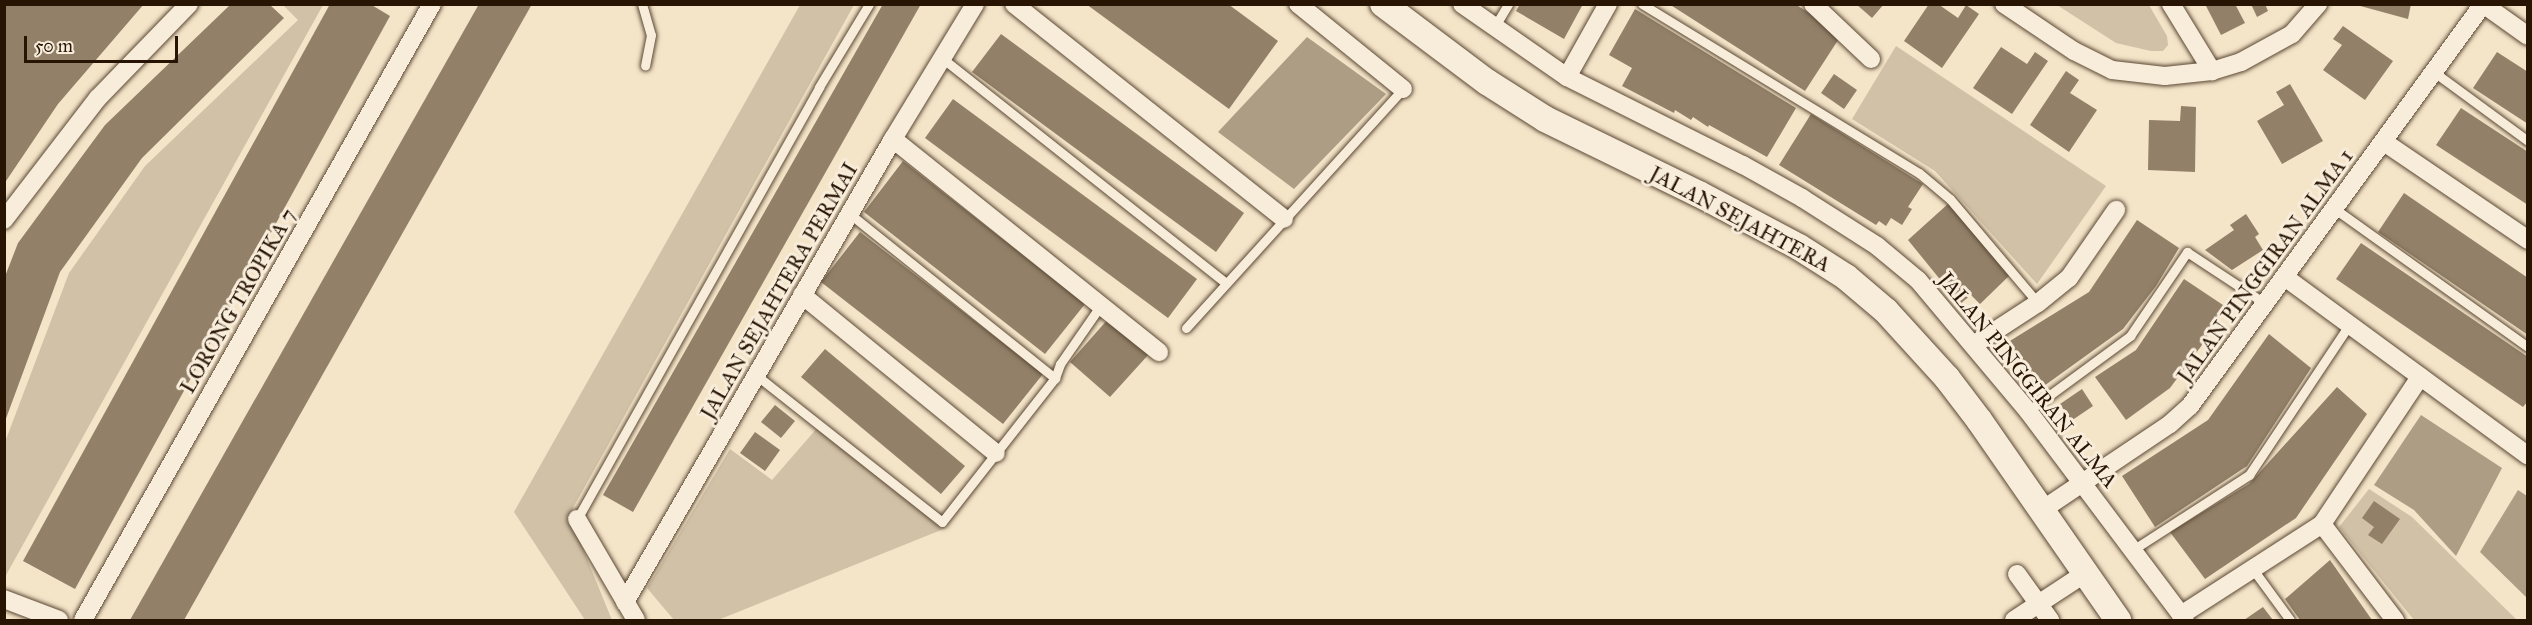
<!DOCTYPE html>
<style>
body{margin:0}
#map{position:relative;width:2532px;height:625px;overflow:hidden;background:#f4e4c8;font-family:"IM FELL Great Primer",serif}
div>[style]{position:absolute}
.green>*{inset:0;background:#d1c1a7}
.water>*{inset:0;background:#ae9d85}
.building>*{inset:0;background:#928069}
.roads{filter:drop-shadow(0 0 2px #5a4834) drop-shadow(0 0 2px #5a4834)}
.lane>*{height:9px;margin:-4.5px;padding:0 4.5px;transform-origin:4.5px;border-radius:4.5px;background:#f8eddb}
.street>*{height:18px;margin:-9px;padding:0 9px;transform-origin:9px;border-radius:9px;background:#f8eddb}
.secondary>*{height:26px;margin:-13px;padding:0 13px;transform-origin:13px;border-radius:13px;background:#f8eddb}
span{translate:-50% -50%;white-space:nowrap;text-align:center;line-height:1.15;-webkit-text-stroke:6px #f8eddb;paint-order:stroke}
.street-label{font-size:21px;color:#271403}
.frame{position:absolute;inset:0;border:6px solid #271403;pointer-events:none}
.scale{position:absolute;left:24px;top:36px;width:154px;height:27px;box-sizing:border-box;border:3px solid #271403;border-top:0;padding-left:8px;font-size:18px;line-height:21px;white-space:nowrap;color:#271403;-webkit-text-stroke:4px #f8eddb;paint-order:stroke}
</style>
<div id="map">
<div class="green">
<div style="clip-path:polygon(283px 5px,323px 5px,5px 577px,5px 442px,69px 273px,145px 166px,298px 20px)"></div>
<div style="clip-path:polygon(800px 5px,854px 5px,569px 515px,612px 620px,585px 620px,514px 512px)"></div>
<div style="clip-path:polygon(2057px 5px,2149px 5px,2167px 36px,2168px 45px,2163px 51px,2151px 51px,2116px 43px)"></div>
<div style="clip-path:polygon(1896px 46px,2106px 186px,2037px 284px,1935px 171px,1852px 119px)"></div>
<div style="clip-path:polygon(818px 427px,946px 528px,718px 620px,674px 620px,647px 588px,730px 449px,772px 480px)"></div>
<div style="clip-path:polygon(2369px 489px,2412px 517px,2517px 620px,2414px 620px,2339px 527px)"></div>
</div>
<div class="water">
<div style="clip-path:polygon(1307px 37px,1386px 94px,1294px 189px,1218px 132px)"></div>
<div style="clip-path:polygon(2421px 415px,2502px 468px,2456px 556px,2414px 510px,2374px 485px)"></div>
<div style="clip-path:polygon(2518px 490px,2527px 496px,2527px 598px,2480px 552px)"></div>
</div>
<div class="building">
<div style="clip-path:polygon(4px 4px,144px 4px,58px 104px,4px 184px)"></div>
<div style="clip-path:polygon(231px 4px,269px 4px,284px 18px,142px 158px,60px 272px,4px 424px,4px 279px,18px 243px,105px 125px)"></div>
<div style="clip-path:polygon(330px 4px,370px 4px,390px 16px,75px 589px,23px 561px)"></div>
<div style="clip-path:polygon(479px 4px,532px 4px,184px 620px,130px 620px)"></div>
<div style="clip-path:polygon(883px 4px,921px 4px,633px 512px,603px 495px)"></div>
<div style="clip-path:polygon(1086px 4px,1228px 4px,1278px 41px,1229px 109px)"></div>
<div style="clip-path:polygon(1520px 4px,1583px 4px,1564px 39px,1516px 11px)"></div>
<div style="clip-path:polygon(1669px 4px,1795px 4px,1842px 34px,1805px 91px)"></div>
<div style="clip-path:polygon(1856px 4px,1884px 4px,1872px 18px)"></div>
<div style="clip-path:polygon(1929px 4px,1938px 4px,1958px 18px,1966px 5px,1979px 14px,1942px 68px,1904px 41px)"></div>
<div style="clip-path:polygon(2205px 4px,2235px 4px,2245px 23px,2221px 35px)"></div>
<div style="clip-path:polygon(2251px 4px,2265px 4px,2268px 11px,2257px 17px)"></div>
<div style="clip-path:polygon(2353px 4px,2411px 4px,2408px 19px)"></div>
<div style="clip-path:polygon(1635px 9px,1796px 108px,1767px 157px,1709px 125px,1708px 127px,1693px 117px,1691px 120px,1675px 110px,1674px 113px,1622px 86px,1632px 68px,1609px 55px)"></div>
<div style="clip-path:polygon(2343px 26px,2393px 61px,2365px 100px,2323px 70px,2342px 45px,2333px 39px)"></div>
<div style="clip-path:polygon(1001px 34px,1244px 213px,1216px 252px,972px 72px)"></div>
<div style="clip-path:polygon(2001px 47px,2027px 64px,2035px 52px,2048px 61px,2012px 114px,1973px 88px)"></div>
<div style="clip-path:polygon(2497px 52px,2528px 72px,2528px 124px,2473px 88px)"></div>
<div style="clip-path:polygon(2066px 71px,2079px 80px,2070px 93px,2097px 110px,2069px 152px,2030px 125px)"></div>
<div style="clip-path:polygon(1834px 74px,1857px 90px,1844px 109px,1821px 93px)"></div>
<div style="clip-path:polygon(2290px 84px,2323px 141px,2282px 164px,2257px 121px,2284px 105px,2276px 92px)"></div>
<div style="clip-path:polygon(953px 99px,1197px 279px,1168px 318px,925px 138px)"></div>
<div style="clip-path:polygon(2181px 106px,2196px 107px,2195px 172px,2148px 170px,2149px 120px,2180px 121px)"></div>
<div style="clip-path:polygon(2461px 108px,2528px 152px,2528px 205px,2436px 145px)"></div>
<div style="clip-path:polygon(1811px 114px,1923px 184px,1908px 207px,1912px 209px,1902px 225px,1891px 218px,1886px 226px,1879px 221px,1876px 225px,1779px 165px)"></div>
<div style="clip-path:polygon(903px 161px,1085px 304px,1045px 354px,864px 212px)"></div>
<div style="clip-path:polygon(2404px 193px,2528px 278px,2528px 335px,2378px 232px)"></div>
<div style="clip-path:polygon(1949px 203px,2010px 275px,1980px 304px,1971px 295px,1960px 304px,1908px 240px)"></div>
<div style="clip-path:polygon(2246px 214px,2259px 234px,2255px 237px,2263px 250px,2232px 270px,2205px 250px,2234px 230px,2230px 225px)"></div>
<div style="clip-path:polygon(2137px 220px,2179px 248px,2156px 286px,2123px 329px,2037px 391px,2005px 344px,2089px 292px)"></div>
<div style="clip-path:polygon(860px 232px,1043px 374px,1003px 424px,821px 282px)"></div>
<div style="clip-path:polygon(2361px 243px,2528px 357px,2528px 401px,2523px 407px,2336px 279px)"></div>
<div style="clip-path:polygon(2184px 279px,2226px 307px,2202px 345px,2170px 388px,2126px 420px,2095px 377px,2136px 350px)"></div>
<div style="clip-path:polygon(1109px 318px,1149px 354px,1110px 397px,1070px 362px)"></div>
<div style="clip-path:polygon(2269px 334px,2311px 368px,2247px 466px,2155px 527px,2122px 476px,2208px 420px)"></div>
<div style="clip-path:polygon(825px 349px,965px 466px,941px 494px,801px 377px)"></div>
<div style="clip-path:polygon(2337px 387px,2367px 414px,2296px 518px,2205px 579px,2170px 532px,2249px 484px)"></div>
<div style="clip-path:polygon(2082px 389px,2093px 406px,2071px 421px,2060px 404px)"></div>
<div style="clip-path:polygon(775px 405px,795px 421px,781px 438px,761px 422px)"></div>
<div style="clip-path:polygon(755px 432px,780px 450px,765px 471px,740px 453px)"></div>
<div style="clip-path:polygon(2374px 501px,2400px 519px,2382px 544px,2368px 535px,2374px 527px,2362px 518px)"></div>
<div style="clip-path:polygon(2330px 560px,2372px 620px,2300px 620px,2285px 599px)"></div>
<div style="clip-path:polygon(2263px 607px,2273px 620px,2244px 620px)"></div>
</div>
<div class="roads">
<div class="lane">
<div style="left:642px;top:4px;width:32px;rotate:74deg"></div>
<div style="left:651px;top:35px;width:31px;rotate:101deg"></div>
<div style="left:1642px;top:4px;width:324px;rotate:31.4deg"></div>
<div style="left:1919px;top:173px;width:40px;rotate:40deg"></div>
<div style="left:1950px;top:199px;width:136px;rotate:49.8deg"></div>
<div style="left:1495px;top:26px;width:26px;rotate:-59deg"></div>
<div style="left:942px;top:58px;width:362px;rotate:38.4deg"></div>
<div style="left:2434px;top:72px;width:117px;rotate:36.3deg"></div>
<div style="left:2335px;top:209px;width:237px;rotate:35.6deg"></div>
<div style="left:850px;top:214px;width:263px;rotate:38.7deg"></div>
<div style="left:1186px;top:328px;width:323px;rotate:-47.8deg"></div>
<div style="left:756px;top:375px;width:237px;rotate:38.3deg"></div>
<div style="left:942px;top:522px;width:183px;rotate:-51.9deg"></div>
<div style="left:1055px;top:378px;width:15px;rotate:-70deg"></div>
<div style="left:1060px;top:364px;width:72px;rotate:-55.2deg"></div>
<div style="left:2028px;top:411px;width:127px;rotate:-36.3deg"></div>
<div style="left:2130px;top:336px;width:102px;rotate:-55.8deg"></div>
<div style="left:2187px;top:252px;width:95px;rotate:33.4deg"></div>
<div style="left:577px;top:519px;width:495px;rotate:-60.7deg"></div>
<div style="left:819px;top:87px;width:97px;rotate:-58.9deg"></div>
<div style="left:2134px;top:549px;width:137px;rotate:-32.8deg"></div>
<div style="left:2249px;top:475px;width:180px;rotate:-56.3deg"></div>
<div style="left:2252px;top:568px;width:64px;rotate:53.8deg"></div>
</div>
<div class="street">
<div style="left:1014px;top:4px;width:345px;rotate:38.5deg"></div>
<div style="left:1298px;top:4px;width:135px;rotate:39deg"></div>
<div style="left:1462px;top:4px;width:128px;rotate:34.8deg"></div>
<div style="left:1567px;top:77px;width:197px;rotate:26.6deg"></div>
<div style="left:1743px;top:165px;width:68px;rotate:29.2deg"></div>
<div style="left:1802px;top:198px;width:89px;rotate:32.6deg"></div>
<div style="left:1877px;top:246px;width:53px;rotate:39.7deg"></div>
<div style="left:1918px;top:280px;width:171px;rotate:50deg"></div>
<div style="left:2028px;top:411px;width:261px;rotate:53.1deg"></div>
<div style="left:1813px;top:4px;width:80px;rotate:43.5deg"></div>
<div style="left:2004px;top:4px;width:84px;rotate:33.9deg"></div>
<div style="left:2074px;top:51px;width:42px;rotate:26.6deg"></div>
<div style="left:2112px;top:70px;width:53px;rotate:6.5deg"></div>
<div style="left:2165px;top:76px;width:47px;rotate:-6.1deg"></div>
<div style="left:2212px;top:71px;width:30px;rotate:-17deg"></div>
<div style="left:2241px;top:62px;width:58px;rotate:-28.8deg"></div>
<div style="left:2292px;top:34px;width:40px;rotate:-49deg"></div>
<div style="left:2171px;top:4px;width:79px;rotate:58.5deg"></div>
<div style="left:1567px;top:77px;width:84px;rotate:-60.7deg"></div>
<div style="left:893px;top:139px;width:341px;rotate:38.7deg"></div>
<div style="left:2384px;top:142px;width:174px;rotate:34.2deg"></div>
<div style="left:4px;top:220px;width:154px;rotate:-52.4deg"></div>
<div style="left:98px;top:98px;width:131px;rotate:-45.9deg"></div>
<div style="left:2286px;top:278px;width:300px;rotate:36.3deg"></div>
<div style="left:802px;top:295px;width:250px;rotate:39.2deg"></div>
<div style="left:1975px;top:344px;width:75px;rotate:-33.1deg"></div>
<div style="left:2038px;top:303px;width:40px;rotate:-39deg"></div>
<div style="left:2069px;top:278px;width:83px;rotate:-55.3deg"></div>
<div style="left:2042px;top:510px;width:154px;rotate:-33.9deg"></div>
<div style="left:2170px;top:424px;width:27px;rotate:-42deg"></div>
<div style="left:2190px;top:406px;width:497px;rotate:-53.9deg"></div>
<div style="left:2483px;top:4px;width:55px;rotate:35.4deg"></div>
<div style="left:577px;top:519px;width:117px;rotate:59.7deg"></div>
<div style="left:2322px;top:524px;width:121px;rotate:52.8deg"></div>
<div style="left:2017px;top:574px;width:57px;rotate:54.3deg"></div>
<div style="left:4px;top:599px;width:59px;rotate:20.9deg"></div>
<div style="left:625px;top:602px;width:535px;rotate:-59.94deg"></div>
<div style="left:893px;top:139px;width:158px;rotate:-58.7deg"></div>
<div style="left:2181px;top:615px;width:168px;rotate:-32.8deg"></div>
<div style="left:2322px;top:524px;width:177px;rotate:-56.3deg"></div>
<div style="left:83px;top:620px;width:708px;rotate:-60.47deg"></div>
<div style="left:2014px;top:620px;width:84px;rotate:-33.3deg"></div>
</div>
<div class="secondary">
<div style="left:1383px;top:4px;width:130px;rotate:36.9deg"></div>
<div style="left:1487px;top:82px;width:69px;rotate:32.5deg"></div>
<div style="left:1545px;top:119px;width:171px;rotate:26deg"></div>
<div style="left:1699px;top:194px;width:113px;rotate:27.9deg"></div>
<div style="left:1799px;top:247px;width:56px;rotate:32.6deg"></div>
<div style="left:1846px;top:277px;width:52px;rotate:40.4deg"></div>
<div style="left:1886px;top:311px;width:91px;rotate:47.7deg"></div>
<div style="left:1947px;top:378px;width:53px;rotate:52.7deg"></div>
<div style="left:1979px;top:420px;width:244px;rotate:55.2deg"></div>
</div>
</div>
<div class="street-label">
<span style="left:1740px;top:219px;rotate:28deg">JALAN SEJAHTERA</span>
<span style="left:2265px;top:266px;rotate:-54deg">JALAN PINGGIRAN ALMA 1</span>
<span style="left:779px;top:291px;rotate:-60deg">JALAN SEJAHTERA PERMAI</span>
<span style="left:238px;top:301px;rotate:-60deg">LORONG TROPIKA 7</span>
<span style="left:2028px;top:380px;rotate:51deg">JALAN PINGGIRAN ALMA</span>
</div>
<div class="frame"></div>
<div class="scale">50 m</div>
</div>
